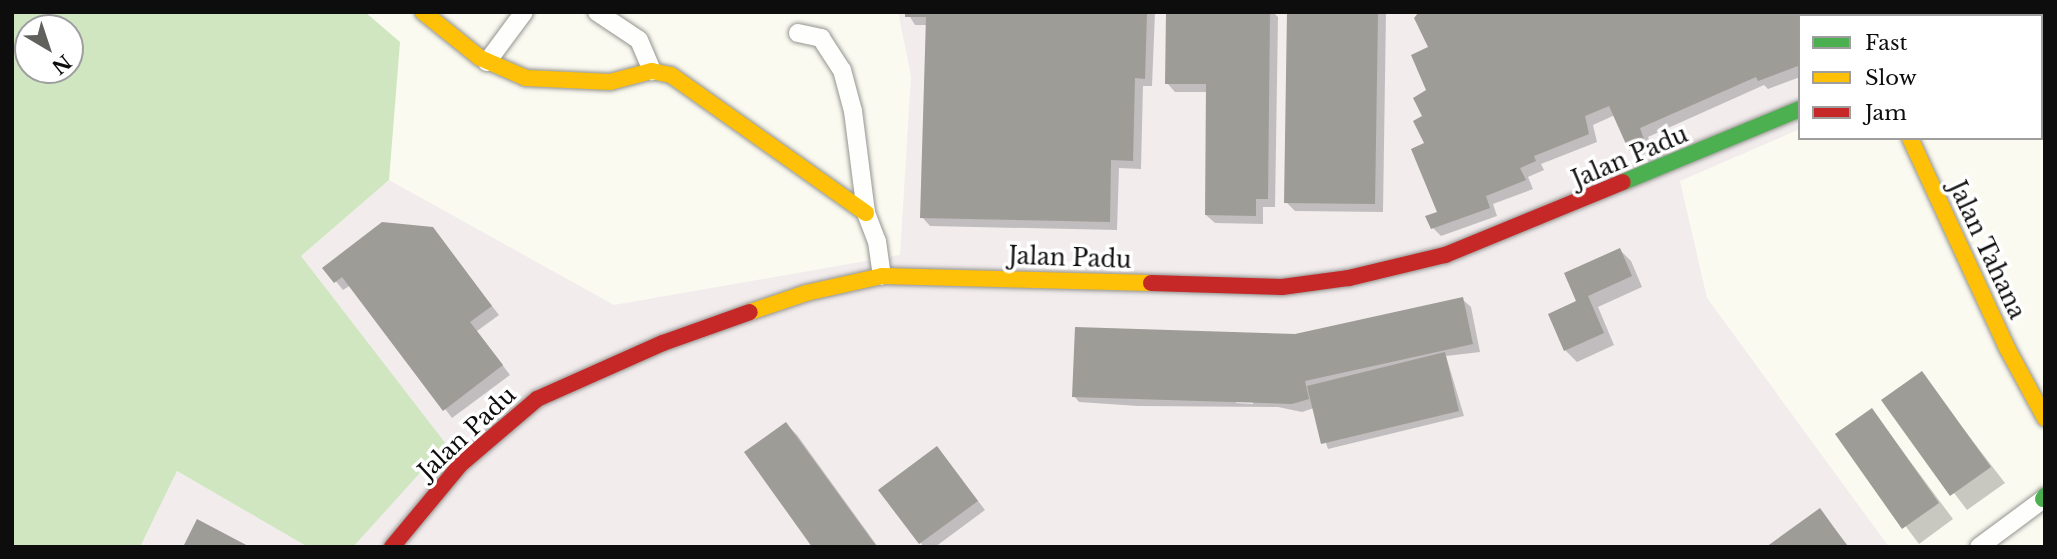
<!DOCTYPE html>
<style>
body{margin:0}
#map{position:relative;width:2057px;height:559px;overflow:hidden;background:#fafaf1;font-family:"Libre Baskerville",serif}
div>[style]{position:absolute}
.industrial>*{inset:0;background:#f2eced}
.forest>*{inset:0;background:#cfe6c1}
.shadow>*{inset:0;background:#0003}
.building>*{inset:0;background:#9d9c97}
.roads{filter:drop-shadow(0 0 2px #949490) drop-shadow(0 0 2px #949490)}
.street>*{height:18px;margin:-9px;padding:0 9px;transform-origin:9px;border-radius:9px;background:#fefefd}
.fast>*{height:16px;margin:-8px;padding:0 8px;transform-origin:8px;border-radius:8px;background:#4caf50}
.slow>*{height:16px;margin:-8px;padding:0 8px;transform-origin:8px;border-radius:8px;background:#ffc107}
.jam>*{height:16px;margin:-8px;padding:0 8px;transform-origin:8px;border-radius:8px;background:#c62828}
span{translate:-50% -50%;white-space:nowrap;text-align:center;line-height:1.15;-webkit-text-stroke:7px #fff;paint-order:stroke}
.street-label{font-size:23px;color:#0d0d0d}
.frame{position:absolute;inset:0;border:14px solid #0d0d0d;pointer-events:none}
.legend{position:absolute;left:1798px;top:14px;width:245px;height:126px;box-sizing:border-box;background:#fff;border:2px solid #9e9e9e;margin:0;padding:9px 12px;list-style:none;font-size:21px;color:#0d0d0d}
.legend li{display:flex;align-items:center;gap:14px;height:35px}
.legend b{width:35px;border:2px solid #9e9e9e}
.north{position:absolute;left:14px;top:14px;width:70px;height:70px;box-sizing:border-box;background:#fff;border:2px solid #9e9e9e;border-radius:50%;rotate:141deg;font-size:19px;font-weight:700;line-height:28px;text-align:center;color:#0d0d0d}
.north::after{content:'';display:block;margin:auto;width:24px;height:32px;background:#60605d;clip-path:polygon(50% 0,100% 100%,50% 72%,0 100%)}
</style>
<div id="map">
<div class="industrial">
<div style="clip-path:polygon(898px 12px,2045px 12px,2045px 104px,2041px 105px,2041px 16px,1800px 16px,1800px 129px,1680px 181px,1707px 298px,1889px 547px,353px 547px,445px 444px,301px 256px,389px 180px,614px 305px,900px 255px,911px 76px)"></div>
<div style="clip-path:polygon(177px 471px,308px 547px,140px 547px)"></div>
</div>
<div class="forest">
<div style="clip-path:polygon(evenodd,12px 12px,365px 12px,400px 42px,389px 180px,301px 256px,446px 444px,353px 547px,308px 547px,177px 471px,140px 547px,12px 547px,12px 12px,28px 28px,70px 28px,70px 70px,28px 70px,28px 28px)"></div>
</div>
<div class="shadow">
<div style="clip-path:polygon(907px 12px,1155px 12px,1152px 86px,1143px 86px,1141px 169px,1119px 168px,1117px 230px,930px 226px,922px 217px,928px 25px,915px 25px)"></div>
<div style="clip-path:polygon(1168px 12px,1273px 12px,1278px 17px,1275px 207px,1263px 207px,1263px 224px,1215px 223px,1206px 215px,1208px 92px,1175px 92px,1167px 83px)"></div>
<div style="clip-path:polygon(1289px 12px,1386px 12px,1383px 212px,1295px 211px,1286px 202px)"></div>
<div style="clip-path:polygon(1421px 12px,1803px 12px,1800px 77px,1768px 89px,1764px 85px,1648px 137px,1654px 153px,1639px 159px,1615px 115px,1593px 125px,1597px 142px,1541px 164px,1544px 170px,1528px 177px,1533px 189px,1493px 204px,1497px 216px,1441px 236px,1433px 228px,1439px 213px,1424px 117px,1430px 48px)"></div>
<div style="clip-path:polygon(1926px 12px,2028px 12px,2016px 16px)"></div>
<div style="clip-path:polygon(2045px 12px,2045px 88px,2041px 89px,2041px 16px,2033px 16px)"></div>
<div style="clip-path:polygon(432px 229px,499px 315px,477px 331px,510px 375px,452px 418px,351px 285px,343px 290px,325px 268px)"></div>
<div style="clip-path:polygon(1620px 250px,1631px 261px,1642px 287px,1598px 307px,1614px 345px,1577px 362px,1566px 351px,1550px 315px,1579px 302px)"></div>
<div style="clip-path:polygon(evenodd,1462px 299px,1471px 307px,1480px 352px,1446px 356px,1464px 416px,1328px 449px,1314px 408px,1302px 412px,1278px 407px,1138px 406px,1079px 402px,1074px 396px,1294px 336px,1462px 299px,1236px 400px,1253px 401px,1253px 404px,1236px 403px,1236px 400px)"></div>
<div style="clip-path:polygon(1921px 374px,2005px 483px,1967px 510px,1884px 401px)"></div>
<div style="clip-path:polygon(1872px 410px,1953px 519px,1919px 544px,1837px 435px)"></div>
<div style="clip-path:polygon(786px 424px,797px 435px,878px 547px,814px 547px)"></div>
<div style="clip-path:polygon(937px 448px,985px 510px,935px 547px,924px 547px,880px 490px)"></div>
<div style="clip-path:polygon(1820px 510px,1849px 547px,1769px 547px)"></div>
</div>
<div class="building">
<div style="clip-path:polygon(905px 12px,1147px 12px,1145px 79px,1135px 78px,1133px 161px,1111px 160px,1110px 222px,920px 218px,926px 17px,905px 17px)"></div>
<div style="clip-path:polygon(1166px 12px,1270px 12px,1268px 199px,1256px 199px,1256px 216px,1205px 215px,1206px 84px,1165px 84px)"></div>
<div style="clip-path:polygon(1287px 12px,1378px 12px,1375px 204px,1284px 203px)"></div>
<div style="clip-path:polygon(1419px 12px,1800px 12px,1800px 60px,1798px 66px,1758px 81px,1756px 77px,1640px 128px,1646px 145px,1629px 151px,1609px 106px,1585px 116px,1589px 134px,1534px 156px,1536px 161px,1520px 168px,1526px 180px,1486px 196px,1490px 208px,1431px 229px,1425px 216px,1437px 212px,1411px 149px,1424px 143px,1413px 121px,1422px 116px,1413px 98px,1426px 90px,1411px 55px,1428px 47px,1414px 18px)"></div>
<div style="clip-path:polygon(1925px 12px,1976px 12px,1976px 13px,1926px 16px)"></div>
<div style="clip-path:polygon(2045px 12px,2045px 74px,2041px 75px,2041px 16px,2029px 15px)"></div>
<div style="clip-path:polygon(382px 222px,433px 227px,492px 306px,470px 322px,503px 365px,443px 411px,342px 277px,334px 283px,322px 268px)"></div>
<div style="clip-path:polygon(1620px 248px,1632px 276px,1588px 296px,1604px 333px,1564px 351px,1548px 314px,1576px 301px,1564px 273px)"></div>
<div style="clip-path:polygon(1463px 297px,1473px 344px,1305px 381px,1309px 399px,1292px 404px,1072px 397px,1075px 327px,1295px 334px)"></div>
<div style="clip-path:polygon(1445px 352px,1459px 411px,1321px 444px,1307px 386px)"></div>
<div style="clip-path:polygon(1922px 371px,1991px 467px,1950px 496px,1881px 400px)"></div>
<div style="clip-path:polygon(1872px 408px,1939px 503px,1902px 529px,1835px 434px)"></div>
<div style="clip-path:polygon(786px 422px,877px 547px,812px 547px,744px 452px)"></div>
<div style="clip-path:polygon(937px 446px,978px 501px,919px 544px,878px 490px)"></div>
<div style="clip-path:polygon(1820px 508px,1848px 547px,1766px 547px)"></div>
<div style="clip-path:polygon(197px 519px,250px 547px,183px 547px)"></div>
</div>
<div class="roads">
<div class="street">
<div style="left:597px;top:12px;width:50px;rotate:33.7deg"></div>
<div style="left:639px;top:40px;width:34px;rotate:67deg"></div>
<div style="left:798px;top:33px;width:24px;rotate:12deg"></div>
<div style="left:821px;top:38px;width:38px;rotate:57deg"></div>
<div style="left:842px;top:70px;width:42px;rotate:75deg"></div>
<div style="left:853px;top:111px;width:103px;rotate:82.7deg"></div>
<div style="left:866px;top:213px;width:30px;rotate:69deg"></div>
<div style="left:877px;top:241px;width:35px;rotate:82deg"></div>
<div style="left:487px;top:62px;width:62px;rotate:-53.5deg"></div>
<div style="left:1979px;top:547px;width:82px;rotate:-36.6deg"></div>
</div>
<div class="fast">
<div style="left:1623px;top:182px;width:191px;rotate:-22.4deg"></div>
<div style="left:2043px;top:499px;width:4px;rotate:-56deg"></div>
</div>
<div class="slow">
<div style="left:423px;top:12px;width:73px;rotate:38.9deg"></div>
<div style="left:480px;top:58px;width:50px;rotate:23.5deg"></div>
<div style="left:526px;top:78px;width:84px;rotate:2.7deg"></div>
<div style="left:610px;top:82px;width:43px;rotate:-14.7deg"></div>
<div style="left:652px;top:71px;width:19px;rotate:12deg"></div>
<div style="left:671px;top:75px;width:239px;rotate:35.3deg"></div>
<div style="left:1853px;top:12px;width:4px;rotate:63deg"></div>
<div style="left:1910px;top:138px;width:231px;rotate:65.2deg"></div>
<div style="left:2007px;top:348px;width:80px;rotate:61.5deg"></div>
<div style="left:750px;top:312px;width:59px;rotate:-18.7deg"></div>
<div style="left:806px;top:293px;width:78px;rotate:-12.6deg"></div>
<div style="left:882px;top:276px;width:269px;rotate:1.5deg"></div>
</div>
<div class="jam">
<div style="left:1151px;top:283px;width:131px;rotate:1.7deg"></div>
<div style="left:1282px;top:287px;width:68px;rotate:-7.7deg"></div>
<div style="left:1349px;top:278px;width:99px;rotate:-13.5deg"></div>
<div style="left:1445px;top:255px;width:192px;rotate:-22.3deg"></div>
<div style="left:392px;top:547px;width:108px;rotate:-50.3deg"></div>
<div style="left:461px;top:464px;width:100px;rotate:-40.5deg"></div>
<div style="left:537px;top:399px;width:138px;rotate:-24deg"></div>
<div style="left:663px;top:343px;width:92px;rotate:-19.6deg"></div>
</div>
</div>
<div class="street-label">
<span style="left:1630px;top:157px;rotate:-23deg">Jalan Padu</span>
<span style="left:1987px;top:250px;rotate:65deg">Jalan Tahana</span>
<span style="left:1070px;top:258px;rotate:2deg">Jalan Padu</span>
<span style="left:467px;top:433px;rotate:-43deg">Jalan Padu</span>
</div>
<div class="frame"></div>
<ul class="legend">
<li><b style="height:9px;background:#4caf50"></b>Fast</li>
<li><b style="height:9px;background:#ffc107"></b>Slow</li>
<li><b style="height:9px;background:#c62828"></b>Jam</li>
</ul>
<div class="north">N</div>
</div>
